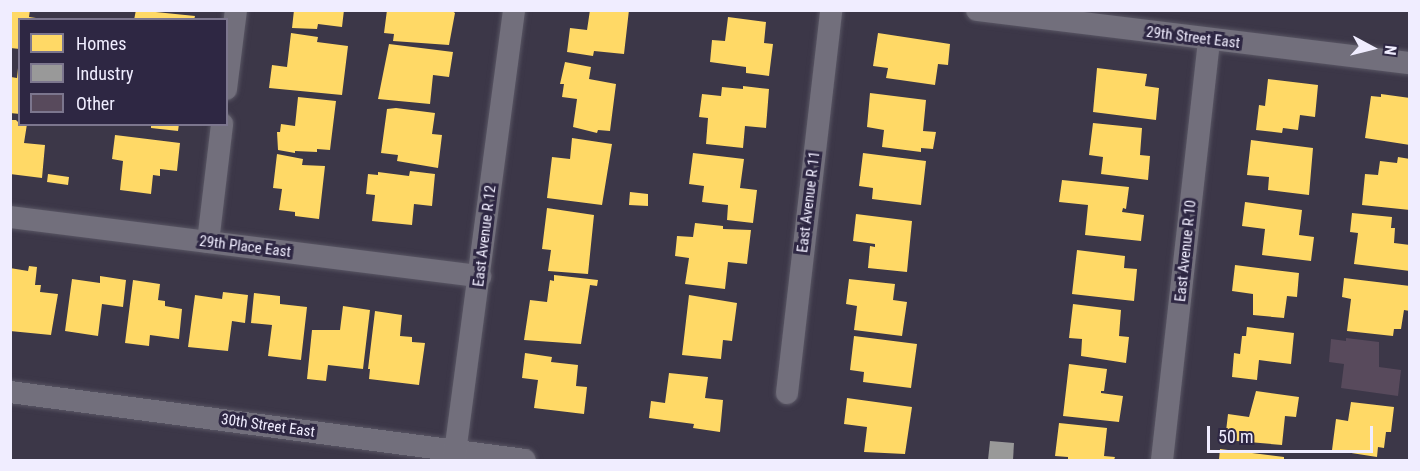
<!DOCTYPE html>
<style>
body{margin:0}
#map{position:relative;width:1420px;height:471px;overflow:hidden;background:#3c3748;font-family:"Roboto Condensed",sans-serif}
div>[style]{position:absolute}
.homes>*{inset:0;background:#ffd966}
.industry>*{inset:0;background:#999}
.building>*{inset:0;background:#584a5c}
.roads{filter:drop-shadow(0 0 2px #595664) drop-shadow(0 0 2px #595664)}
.minor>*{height:22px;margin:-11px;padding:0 11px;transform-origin:11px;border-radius:11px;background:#726f7c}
span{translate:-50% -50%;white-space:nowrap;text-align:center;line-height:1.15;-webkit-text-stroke:6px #2e2743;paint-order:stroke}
.street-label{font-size:15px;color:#f0edff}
.frame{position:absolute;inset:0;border:12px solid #f0edff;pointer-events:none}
.legend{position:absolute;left:18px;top:18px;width:210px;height:108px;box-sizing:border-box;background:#2e2743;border:2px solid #7c768e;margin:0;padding:8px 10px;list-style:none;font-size:18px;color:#f0edff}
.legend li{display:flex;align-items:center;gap:12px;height:30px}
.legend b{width:30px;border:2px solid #7c768e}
.north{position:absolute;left:1342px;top:18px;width:60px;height:60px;-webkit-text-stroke:4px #2e2743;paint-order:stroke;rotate:97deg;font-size:16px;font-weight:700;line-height:24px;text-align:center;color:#f0edff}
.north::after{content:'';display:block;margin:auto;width:21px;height:27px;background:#f0edff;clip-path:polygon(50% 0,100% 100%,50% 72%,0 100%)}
.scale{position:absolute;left:1207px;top:426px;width:166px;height:27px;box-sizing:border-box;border:3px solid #f0edff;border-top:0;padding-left:8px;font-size:18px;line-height:21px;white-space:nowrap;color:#f0edff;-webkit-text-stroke:4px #2e2743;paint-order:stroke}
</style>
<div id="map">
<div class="homes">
<div style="clip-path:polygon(10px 10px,30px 10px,29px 17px,36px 18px,20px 20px,20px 49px,10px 48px)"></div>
<div style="clip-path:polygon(136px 10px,195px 16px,194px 20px,134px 20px)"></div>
<div style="clip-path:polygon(294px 10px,344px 10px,342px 27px,318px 24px,317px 29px,292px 28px)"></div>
<div style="clip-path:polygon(387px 10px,451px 10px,455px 13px,449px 45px,393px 41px,394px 34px,384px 33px)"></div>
<div style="clip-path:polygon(590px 10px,629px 10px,624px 54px,594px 51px,593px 56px,567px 52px,570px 28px,587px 30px)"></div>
<div style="clip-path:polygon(728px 17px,766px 22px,764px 43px,773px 44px,769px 76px,746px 73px,746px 67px,710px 62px,712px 40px,725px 41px)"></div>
<div style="clip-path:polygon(291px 33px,318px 37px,317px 42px,348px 46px,342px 95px,269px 88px,272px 65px,287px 67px)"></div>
<div style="clip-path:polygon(878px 33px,950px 44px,948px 65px,938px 64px,935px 85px,886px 78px,888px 68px,873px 66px)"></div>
<div style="clip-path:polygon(389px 44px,453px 52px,449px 77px,433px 75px,430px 104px,378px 99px)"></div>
<div style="clip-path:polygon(565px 62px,591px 67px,589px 79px,616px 84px,610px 131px,598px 130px,597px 133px,573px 127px,577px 99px,562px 97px,564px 84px,560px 84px)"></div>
<div style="clip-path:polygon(18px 68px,20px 68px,20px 114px,10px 113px,11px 77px,17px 78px)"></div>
<div style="clip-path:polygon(1097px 68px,1147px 74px,1145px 86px,1159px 88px,1156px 120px,1093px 112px)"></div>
<div style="clip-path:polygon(1268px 79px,1318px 85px,1315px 117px,1300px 115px,1298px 130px,1283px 128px,1282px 133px,1256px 130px,1259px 105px,1265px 106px)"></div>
<div style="clip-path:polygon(743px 86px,769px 89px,766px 128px,745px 126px,743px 148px,706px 144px,708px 118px,699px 117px,702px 94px,721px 96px,722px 87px,743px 89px)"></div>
<div style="clip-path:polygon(870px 93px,926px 100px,923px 131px,936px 132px,933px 149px,921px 148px,921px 152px,882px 147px,884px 130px,867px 127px)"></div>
<div style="clip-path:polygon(1381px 94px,1410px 98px,1410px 145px,1365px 138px,1371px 96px,1381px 97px)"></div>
<div style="clip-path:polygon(298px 97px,336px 101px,330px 150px,317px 149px,317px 152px,295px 151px,295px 153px,278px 150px,277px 132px,280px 132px,281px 124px,295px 126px)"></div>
<div style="clip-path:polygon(396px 108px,435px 113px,432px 134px,442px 135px,438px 168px,397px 161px,398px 155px,381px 153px,387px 109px)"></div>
<div style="clip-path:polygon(10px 120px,16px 120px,20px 124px,27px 124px,24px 143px,45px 145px,42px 178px,10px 174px)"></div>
<div style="clip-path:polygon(1093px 123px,1142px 128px,1140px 155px,1150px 156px,1148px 180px,1101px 174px,1103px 157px,1089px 155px)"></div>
<div style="clip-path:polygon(151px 124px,179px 124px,178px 131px,151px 128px)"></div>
<div style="clip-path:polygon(115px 135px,180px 143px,177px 171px,160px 169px,160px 176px,153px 175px,151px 194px,120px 190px,123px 161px,112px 159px)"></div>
<div style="clip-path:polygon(572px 138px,612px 144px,602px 205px,547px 198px,552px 157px,570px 159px)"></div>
<div style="clip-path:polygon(1251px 140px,1313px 148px,1309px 195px,1268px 190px,1269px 177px,1247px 175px)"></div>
<div style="clip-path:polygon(693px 153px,744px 159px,740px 188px,757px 190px,753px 223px,727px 220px,728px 205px,702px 202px,704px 186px,689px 184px)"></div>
<div style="clip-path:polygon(863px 153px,926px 161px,921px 205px,872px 199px,873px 188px,859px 186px)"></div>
<div style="clip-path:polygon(277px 154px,303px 159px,302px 165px,325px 166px,319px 219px,295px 216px,295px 212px,279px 210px,282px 189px,273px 188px)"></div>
<div style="clip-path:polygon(1398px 157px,1410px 159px,1410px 210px,1362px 205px,1365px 174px,1378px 175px,1380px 161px,1397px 163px)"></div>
<div style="clip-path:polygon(410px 171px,435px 174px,432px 206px,414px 204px,412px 225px,372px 221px,375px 195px,366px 194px,368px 174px,378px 175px,378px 172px,409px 176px)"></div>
<div style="clip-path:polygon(48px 174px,69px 177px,68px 185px,47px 182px)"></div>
<div style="clip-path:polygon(1062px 180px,1129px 187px,1126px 209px,1123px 208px,1122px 212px,1144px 215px,1141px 241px,1085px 235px,1088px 205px,1059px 202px)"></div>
<div style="clip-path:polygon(630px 192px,648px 194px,648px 206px,629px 205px)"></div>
<div style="clip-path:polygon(1245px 202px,1302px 210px,1299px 235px,1314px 237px,1311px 261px,1262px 255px,1265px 229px,1242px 226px)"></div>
<div style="clip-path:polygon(547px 208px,594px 215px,588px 274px,548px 271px,551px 250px,542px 249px)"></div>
<div style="clip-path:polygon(1352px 213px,1392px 217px,1391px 228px,1395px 228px,1394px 243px,1410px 245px,1410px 271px,1354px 264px,1358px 233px,1350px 232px)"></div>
<div style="clip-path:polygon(856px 214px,912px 221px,907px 272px,868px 268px,870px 246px,875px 247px,875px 244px,853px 241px)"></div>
<div style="clip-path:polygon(695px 223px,723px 226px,723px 229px,751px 230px,747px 264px,728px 262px,725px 289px,685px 284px,689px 258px,675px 256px,677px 236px,693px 237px)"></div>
<div style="clip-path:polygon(1077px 250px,1125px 256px,1124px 268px,1137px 269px,1134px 301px,1072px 294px)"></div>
<div style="clip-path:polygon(1235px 265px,1299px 273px,1297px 297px,1287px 296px,1284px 318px,1253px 315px,1253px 294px,1232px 291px)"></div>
<div style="clip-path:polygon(29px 266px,37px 267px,35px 285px,41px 285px,40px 292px,58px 294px,51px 335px,10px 331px,10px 268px,28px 271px)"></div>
<div style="clip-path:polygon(554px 275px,598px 280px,597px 286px,590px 285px,581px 344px,524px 340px,530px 300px,547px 302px,550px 280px,554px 281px)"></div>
<div style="clip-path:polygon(100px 276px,126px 280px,123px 307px,102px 304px,98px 336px,65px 331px,72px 279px,100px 283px)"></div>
<div style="clip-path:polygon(1344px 278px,1410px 286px,1410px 311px,1404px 310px,1401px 329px,1394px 329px,1393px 336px,1347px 331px,1351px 299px,1342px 297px)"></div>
<div style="clip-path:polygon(849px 279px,895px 284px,893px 300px,907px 302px,902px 336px,854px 330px,857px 306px,846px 304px)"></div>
<div style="clip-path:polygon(133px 280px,160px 284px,158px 300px,165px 301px,165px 306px,182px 309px,179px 339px,150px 335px,149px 346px,125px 343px)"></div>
<div style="clip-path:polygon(223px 292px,248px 295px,245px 323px,232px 321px,228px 351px,188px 347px,195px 295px,222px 299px)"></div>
<div style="clip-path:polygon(254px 293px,280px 296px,280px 304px,307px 307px,301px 360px,268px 356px,272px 325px,251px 323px)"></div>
<div style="clip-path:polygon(689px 295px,737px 303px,732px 341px,723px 340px,721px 359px,682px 355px)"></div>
<div style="clip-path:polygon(1073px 304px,1121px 310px,1119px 336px,1129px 337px,1126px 363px,1081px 356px,1082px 339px,1069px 338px)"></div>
<div style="clip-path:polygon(343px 306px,370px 310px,363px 369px,328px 365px,326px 381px,307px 379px,312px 330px,340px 330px)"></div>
<div style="clip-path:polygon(375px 311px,402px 315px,400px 336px,412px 337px,412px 342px,425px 343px,419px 385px,369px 379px,370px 369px,368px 369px)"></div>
<div style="clip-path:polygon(1247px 327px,1294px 333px,1291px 364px,1259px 360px,1257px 380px,1232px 377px,1234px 353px,1240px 354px,1242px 336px,1246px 336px)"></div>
<div style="clip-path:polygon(854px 336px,917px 344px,911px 388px,863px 382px,864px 372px,850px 370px)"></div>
<div style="clip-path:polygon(525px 353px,552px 357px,551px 362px,578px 365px,576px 386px,587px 387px,584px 414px,534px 408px,538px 380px,522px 378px)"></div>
<div style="clip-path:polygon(1069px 364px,1107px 369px,1104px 391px,1101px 391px,1101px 393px,1123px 396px,1119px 422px,1063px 416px)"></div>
<div style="clip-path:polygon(669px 373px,708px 377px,705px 398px,723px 400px,720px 432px,693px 428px,694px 424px,649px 418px,651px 401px,665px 403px)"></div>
<div style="clip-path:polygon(1256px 391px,1299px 397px,1296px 417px,1285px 416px,1282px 445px,1225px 440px,1228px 414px,1249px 417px)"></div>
<div style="clip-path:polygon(847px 398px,912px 407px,905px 454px,864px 452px,867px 427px,844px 424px)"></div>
<div style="clip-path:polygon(1351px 402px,1394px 407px,1391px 432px,1386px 432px,1384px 448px,1378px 447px,1377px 457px,1332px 450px,1336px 419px,1348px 421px)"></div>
<div style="clip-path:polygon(1059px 423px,1107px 428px,1104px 456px,1115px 457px,1114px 460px,1068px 460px,1068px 457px,1055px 456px)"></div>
<div style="clip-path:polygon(1220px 449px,1284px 457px,1284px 460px,1219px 460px)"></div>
</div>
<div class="industry">
<div style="clip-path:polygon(990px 441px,1014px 443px,1013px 460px,988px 460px)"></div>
</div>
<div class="building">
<div style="clip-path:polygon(1346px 338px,1379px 342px,1379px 367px,1401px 370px,1398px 396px,1341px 388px,1344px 364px,1329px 362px,1331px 339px,1346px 341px)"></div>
</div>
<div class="roads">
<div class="minor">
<div style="left:977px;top:10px;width:436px;rotate:7deg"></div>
<div style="left:226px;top:89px;width:80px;rotate:-82.8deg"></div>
<div style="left:10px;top:217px;width:474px;rotate:7.2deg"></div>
<div style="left:208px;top:242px;width:119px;rotate:-83.2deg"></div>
<div style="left:10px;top:392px;width:519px;rotate:7.52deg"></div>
<div style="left:787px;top:393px;width:386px;rotate:-83.4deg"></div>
<div style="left:454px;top:460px;width:454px;rotate:-82.4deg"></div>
<div style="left:1162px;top:460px;width:422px;rotate:-83.6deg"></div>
</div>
</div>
<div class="street-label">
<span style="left:1193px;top:38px;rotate:7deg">29th Street East</span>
<span style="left:809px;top:202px;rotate:-83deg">East Avenue R 11</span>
<span style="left:485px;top:236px;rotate:-83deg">East Avenue R 12</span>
<span style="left:245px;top:247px;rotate:7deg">29th Place East</span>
<span style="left:1186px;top:251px;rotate:-84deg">East Avenue R 10</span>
<span style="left:268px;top:426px;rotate:8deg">30th Street East</span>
</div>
<div class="frame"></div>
<ul class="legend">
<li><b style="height:16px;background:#ffd966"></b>Homes</li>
<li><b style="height:16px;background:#999"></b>Industry</li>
<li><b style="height:16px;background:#584a5c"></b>Other</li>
</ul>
<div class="north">N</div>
<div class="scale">50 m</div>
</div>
